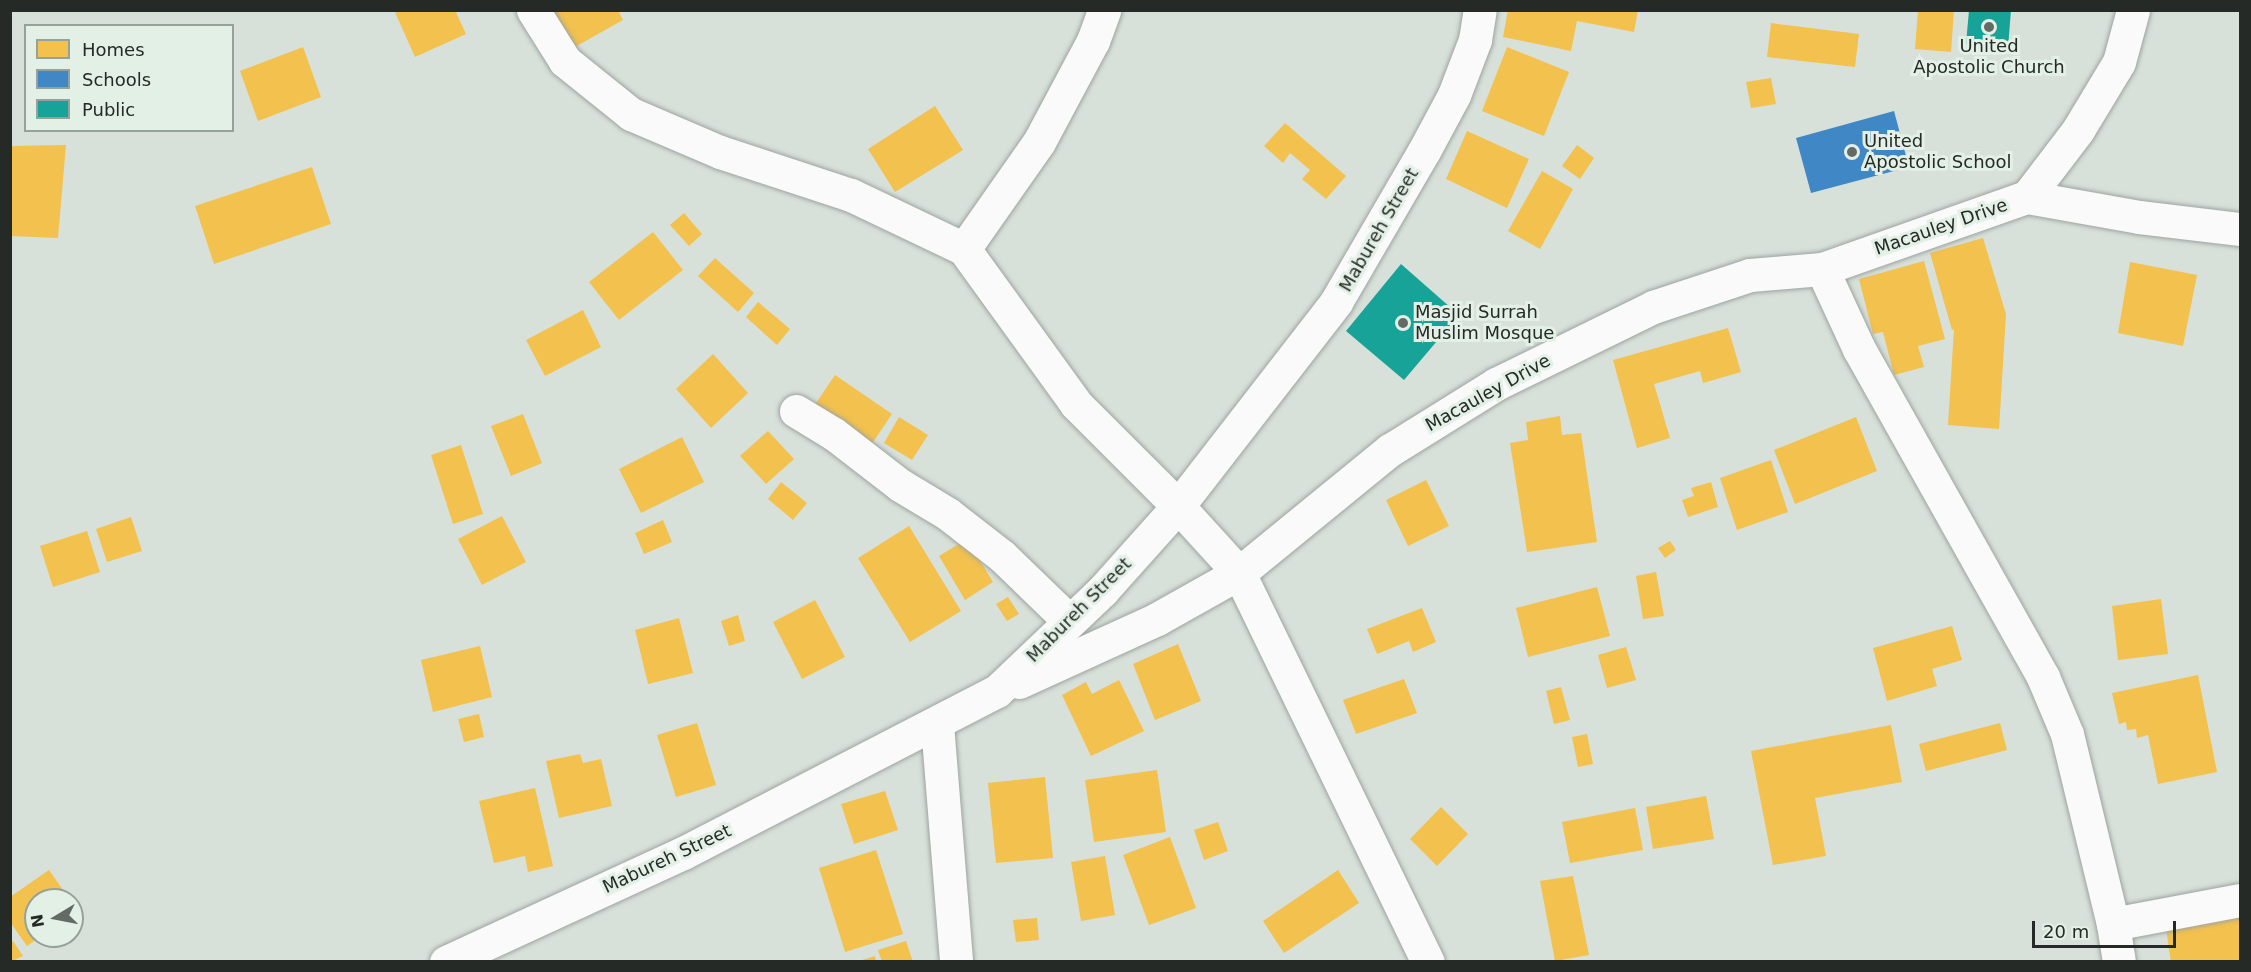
<!DOCTYPE html>
<style>
body{margin:0}
#map{position:relative;width:2251px;height:972px;overflow:hidden;background:#d8e0da;font-family:"DejaVu Sans",sans-serif}
div>[style]{position:absolute}
.homes>*{inset:0;background:#f2c14e}
.schools>*{inset:0;background:#3f88c5}
.public>*{inset:0;background:#17a398}
.roads{filter:drop-shadow(0 0 2px #9ea49f) drop-shadow(0 0 2px #9ea49f)}
.minor>*{height:33px;margin:-16.5px;padding:0 16.5px;transform-origin:16.5px;border-radius:16.5px;background:#f9faf9}
.dots>*{width:16px;height:16px;translate:-50% -50%;box-sizing:border-box;border:3px solid #e3f0e6;border-radius:50%}
span{translate:-50% -50%;white-space:nowrap;text-align:center;line-height:1.15;-webkit-text-stroke:6px #e3f0e6;paint-order:stroke}
.poi-label{font-size:18px;color:#252a26}
.left{translate:0 -50%;text-align:left}
.street-label{font-size:18px;color:#252a26}
.frame{position:absolute;inset:0;border:12px solid #252a26;pointer-events:none}
.legend{position:absolute;left:24px;top:24px;width:210px;height:108px;box-sizing:border-box;background:#e3f0e6;border:2px solid #97a199;margin:0;padding:8px 10px;list-style:none;font-size:18px;color:#252a26}
.legend li{display:flex;align-items:center;gap:12px;height:30px}
.legend b{width:30px;border:2px solid #97a199}
.north{position:absolute;left:24px;top:888px;width:60px;height:60px;box-sizing:border-box;background:#e3f0e6;border:2px solid #97a199;border-radius:50%;rotate:260deg;font-size:16px;font-weight:700;line-height:24px;text-align:center;color:#252a26}
.north::after{content:'';display:block;margin:auto;width:21px;height:27px;background:#646a65;clip-path:polygon(50% 0,100% 100%,50% 72%,0 100%)}
.scale{position:absolute;left:2032px;top:921px;width:144px;height:27px;box-sizing:border-box;border:3px solid #252a26;border-top:0;padding-left:8px;font-size:18px;line-height:21px;white-space:nowrap;color:#252a26;-webkit-text-stroke:4px #e3f0e6;paint-order:stroke}
</style>
<div id="map">
<div class="homes">
<div style="clip-path:polygon(394px 10px,455px 10px,466px 34px,415px 57px)"></div>
<div style="clip-path:polygon(551px 10px,618px 10px,623px 20px,573px 48px)"></div>
<div style="clip-path:polygon(1508px 10px,1638px 10px,1634px 32px,1577px 21px,1571px 51px,1503px 37px)"></div>
<div style="clip-path:polygon(1918px 10px,1954px 10px,1951px 52px,1915px 49px)"></div>
<div style="clip-path:polygon(1771px 23px,1859px 34px,1855px 67px,1767px 57px)"></div>
<div style="clip-path:polygon(303px 47px,321px 97px,258px 121px,240px 71px)"></div>
<div style="clip-path:polygon(1507px 47px,1569px 72px,1544px 136px,1482px 111px)"></div>
<div style="clip-path:polygon(1771px 78px,1776px 104px,1751px 108px,1746px 82px)"></div>
<div style="clip-path:polygon(935px 106px,963px 150px,895px 192px,868px 149px)"></div>
<div style="clip-path:polygon(1285px 123px,1346px 176px,1326px 199px,1302px 179px,1310px 170px,1290px 153px,1283px 163px,1264px 146px)"></div>
<div style="clip-path:polygon(1467px 131px,1529px 159px,1507px 208px,1446px 179px)"></div>
<div style="clip-path:polygon(66px 145px,58px 238px,10px 236px,10px 146px)"></div>
<div style="clip-path:polygon(1577px 145px,1594px 158px,1580px 179px,1562px 166px)"></div>
<div style="clip-path:polygon(312px 167px,331px 224px,214px 264px,195px 206px)"></div>
<div style="clip-path:polygon(1542px 171px,1573px 189px,1540px 249px,1508px 231px)"></div>
<div style="clip-path:polygon(684px 213px,702px 234px,689px 246px,670px 225px)"></div>
<div style="clip-path:polygon(653px 232px,683px 270px,619px 320px,589px 282px)"></div>
<div style="clip-path:polygon(1983px 238px,2006px 314px,1999px 429px,1948px 425px,1954px 329px,1952px 330px,1930px 253px)"></div>
<div style="clip-path:polygon(715px 258px,754px 293px,738px 312px,698px 276px)"></div>
<div style="clip-path:polygon(1924px 261px,1945px 339px,1918px 346px,1924px 367px,1894px 375px,1883px 332px,1873px 334px,1859px 279px)"></div>
<div style="clip-path:polygon(2130px 262px,2197px 275px,2183px 346px,2118px 333px)"></div>
<div style="clip-path:polygon(758px 302px,790px 329px,777px 345px,746px 317px)"></div>
<div style="clip-path:polygon(583px 310px,601px 347px,545px 376px,526px 340px)"></div>
<div style="clip-path:polygon(1728px 328px,1741px 372px,1703px 383px,1700px 371px,1654px 384px,1670px 438px,1637px 448px,1613px 360px)"></div>
<div style="clip-path:polygon(713px 354px,748px 393px,711px 428px,676px 389px)"></div>
<div style="clip-path:polygon(835px 375px,892px 414px,871px 445px,814px 406px)"></div>
<div style="clip-path:polygon(523px 414px,542px 463px,511px 476px,491px 426px)"></div>
<div style="clip-path:polygon(1560px 416px,1562px 435px,1581px 433px,1597px 542px,1527px 552px,1510px 443px,1528px 440px,1526px 422px)"></div>
<div style="clip-path:polygon(899px 417px,928px 435px,912px 460px,884px 443px)"></div>
<div style="clip-path:polygon(1856px 417px,1877px 471px,1795px 504px,1774px 450px)"></div>
<div style="clip-path:polygon(768px 431px,794px 459px,766px 484px,740px 456px)"></div>
<div style="clip-path:polygon(682px 437px,704px 482px,641px 513px,619px 469px)"></div>
<div style="clip-path:polygon(461px 445px,483px 514px,453px 524px,431px 455px)"></div>
<div style="clip-path:polygon(1771px 460px,1788px 512px,1737px 530px,1720px 478px)"></div>
<div style="clip-path:polygon(1426px 480px,1449px 526px,1408px 546px,1386px 500px)"></div>
<div style="clip-path:polygon(781px 482px,807px 503px,793px 520px,768px 499px)"></div>
<div style="clip-path:polygon(1711px 482px,1718px 507px,1688px 517px,1682px 500px,1694px 496px,1691px 488px)"></div>
<div style="clip-path:polygon(502px 516px,526px 562px,482px 585px,458px 539px)"></div>
<div style="clip-path:polygon(131px 517px,142px 551px,107px 562px,96px 529px)"></div>
<div style="clip-path:polygon(663px 520px,672px 542px,644px 554px,635px 533px)"></div>
<div style="clip-path:polygon(909px 526px,961px 611px,910px 642px,858px 558px)"></div>
<div style="clip-path:polygon(87px 531px,100px 572px,53px 587px,40px 546px)"></div>
<div style="clip-path:polygon(967px 539px,993px 582px,965px 600px,939px 556px)"></div>
<div style="clip-path:polygon(1670px 541px,1676px 550px,1665px 558px,1658px 548px)"></div>
<div style="clip-path:polygon(1656px 572px,1664px 616px,1643px 619px,1636px 576px)"></div>
<div style="clip-path:polygon(1597px 587px,1610px 636px,1528px 657px,1516px 608px)"></div>
<div style="clip-path:polygon(1008px 597px,1019px 614px,1007px 621px,996px 604px)"></div>
<div style="clip-path:polygon(2161px 599px,2168px 654px,2118px 660px,2112px 606px)"></div>
<div style="clip-path:polygon(815px 600px,845px 657px,802px 679px,773px 622px)"></div>
<div style="clip-path:polygon(1422px 608px,1436px 642px,1413px 652px,1409px 641px,1377px 654px,1367px 629px)"></div>
<div style="clip-path:polygon(738px 615px,745px 641px,729px 646px,721px 621px)"></div>
<div style="clip-path:polygon(679px 618px,693px 673px,648px 684px,635px 630px)"></div>
<div style="clip-path:polygon(1952px 626px,1962px 660px,1932px 669px,1937px 686px,1887px 701px,1873px 648px)"></div>
<div style="clip-path:polygon(1178px 644px,1201px 701px,1155px 720px,1133px 664px)"></div>
<div style="clip-path:polygon(480px 646px,492px 697px,433px 712px,421px 660px)"></div>
<div style="clip-path:polygon(1626px 647px,1636px 680px,1607px 688px,1598px 655px)"></div>
<div style="clip-path:polygon(2198px 675px,2217px 772px,2158px 784px,2148px 735px,2137px 738px,2136px 729px,2127px 730px,2126px 722px,2119px 724px,2112px 693px)"></div>
<div style="clip-path:polygon(1404px 679px,1417px 713px,1356px 734px,1343px 700px)"></div>
<div style="clip-path:polygon(1119px 680px,1144px 731px,1091px 756px,1062px 695px,1086px 682px,1092px 694px)"></div>
<div style="clip-path:polygon(1561px 687px,1570px 720px,1554px 724px,1546px 691px)"></div>
<div style="clip-path:polygon(479px 714px,484px 737px,464px 742px,458px 719px)"></div>
<div style="clip-path:polygon(697px 723px,716px 785px,676px 797px,657px 735px)"></div>
<div style="clip-path:polygon(2000px 723px,2007px 750px,1926px 771px,1919px 744px)"></div>
<div style="clip-path:polygon(1891px 725px,1902px 782px,1815px 798px,1826px 856px,1773px 865px,1751px 751px)"></div>
<div style="clip-path:polygon(1587px 734px,1593px 764px,1578px 767px,1572px 737px)"></div>
<div style="clip-path:polygon(580px 754px,583px 763px,601px 759px,612px 806px,559px 818px,546px 761px)"></div>
<div style="clip-path:polygon(1157px 770px,1166px 832px,1094px 842px,1085px 780px)"></div>
<div style="clip-path:polygon(1045px 777px,1053px 858px,996px 863px,988px 783px)"></div>
<div style="clip-path:polygon(535px 788px,553px 866px,528px 872px,525px 856px,494px 863px,479px 801px)"></div>
<div style="clip-path:polygon(885px 791px,898px 830px,854px 844px,841px 804px)"></div>
<div style="clip-path:polygon(1706px 796px,1714px 839px,1653px 849px,1646px 807px)"></div>
<div style="clip-path:polygon(1441px 807px,1468px 834px,1437px 866px,1410px 839px)"></div>
<div style="clip-path:polygon(1635px 808px,1643px 850px,1570px 863px,1562px 822px)"></div>
<div style="clip-path:polygon(1218px 822px,1228px 851px,1204px 860px,1194px 830px)"></div>
<div style="clip-path:polygon(1170px 837px,1196px 908px,1149px 925px,1123px 855px)"></div>
<div style="clip-path:polygon(876px 850px,903px 934px,845px 952px,819px 868px)"></div>
<div style="clip-path:polygon(1105px 856px,1115px 915px,1081px 921px,1071px 862px)"></div>
<div style="clip-path:polygon(49px 870px,70px 900px,36px 900px,36px 936px,41px 936px,27px 946px,10px 922px,10px 897px)"></div>
<div style="clip-path:polygon(1338px 870px,1359px 903px,1284px 953px,1263px 921px)"></div>
<div style="clip-path:polygon(1573px 876px,1589px 955px,1555px 961px,1540px 881px)"></div>
<div style="clip-path:polygon(2240px 917px,2240px 962px,2171px 962px,2166px 929px)"></div>
<div style="clip-path:polygon(1037px 918px,1039px 940px,1016px 942px,1013px 920px)"></div>
<div style="clip-path:polygon(13px 941px,23px 956px,10px 962px,10px 943px)"></div>
<div style="clip-path:polygon(906px 941px,913px 962px,882px 962px,878px 950px)"></div>
<div style="clip-path:polygon(875px 956px,876px 962px,859px 962px,859px 961px)"></div>
</div>
<div class="schools">
<div style="clip-path:polygon(1894px 111px,1909px 167px,1811px 193px,1796px 138px)"></div>
</div>
<div class="public">
<div style="clip-path:polygon(1969px 10px,2011px 10px,2008px 48px,1966px 44px)"></div>
<div style="clip-path:polygon(1401px 264px,1459px 315px,1404px 380px,1346px 331px)"></div>
</div>
<div class="roads">
<div class="minor">
<div style="left:533px;top:10px;width:60px;rotate:57.9deg"></div>
<div style="left:565px;top:61px;width:85px;rotate:38.8deg"></div>
<div style="left:631px;top:114px;width:97px;rotate:23.1deg"></div>
<div style="left:720px;top:152px;width:138px;rotate:18.2deg"></div>
<div style="left:851px;top:195px;width:125px;rotate:25.5deg"></div>
<div style="left:964px;top:249px;width:191px;rotate:54.1deg"></div>
<div style="left:1076px;top:404px;width:144px;rotate:45deg"></div>
<div style="left:1178px;top:506px;width:91px;rotate:47.7deg"></div>
<div style="left:1239px;top:573px;width:432px;rotate:64.1deg"></div>
<div style="left:2027px;top:197px;width:84px;rotate:-52.7deg"></div>
<div style="left:2078px;top:130px;width:79px;rotate:-58.9deg"></div>
<div style="left:2119px;top:62px;width:54px;rotate:-74.9deg"></div>
<div style="left:964px;top:249px;width:131px;rotate:-55deg"></div>
<div style="left:1039px;top:142px;width:115px;rotate:-61.9deg"></div>
<div style="left:1093px;top:41px;width:33px;rotate:-70deg"></div>
<div style="left:1822px;top:269px;width:88px;rotate:65.2deg"></div>
<div style="left:1859px;top:349px;width:376px;rotate:60.7deg"></div>
<div style="left:2043px;top:677px;width:62px;rotate:67.2deg"></div>
<div style="left:2067px;top:734px;width:195px;rotate:76.4deg"></div>
<div style="left:2113px;top:924px;width:38px;rotate:81deg"></div>
<div style="left:796px;top:411px;width:44px;rotate:31.2deg"></div>
<div style="left:834px;top:434px;width:83px;rotate:37.7deg"></div>
<div style="left:900px;top:485px;width:56px;rotate:31.1deg"></div>
<div style="left:948px;top:514px;width:68px;rotate:37.9deg"></div>
<div style="left:1002px;top:556px;width:93px;rotate:44.1deg"></div>
<div style="left:1019px;top:682px;width:152px;rotate:-24.5deg"></div>
<div style="left:1157px;top:619px;width:94px;rotate:-29.3deg"></div>
<div style="left:1239px;top:573px;width:195px;rotate:-39.2deg"></div>
<div style="left:1390px;top:450px;width:125px;rotate:-31.9deg"></div>
<div style="left:1496px;top:384px;width:175px;rotate:-26.1deg"></div>
<div style="left:1653px;top:307px;width:102px;rotate:-18.3deg"></div>
<div style="left:1750px;top:275px;width:72px;rotate:-4.8deg"></div>
<div style="left:1822px;top:269px;width:217px;rotate:-19.4deg"></div>
<div style="left:2027px;top:197px;width:114px;rotate:10.1deg"></div>
<div style="left:2139px;top:217px;width:102px;rotate:6.8deg"></div>
<div style="left:937px;top:724px;width:239px;rotate:85.4deg"></div>
<div style="left:2113px;top:924px;width:129px;rotate:-10.7deg"></div>
<div style="left:446px;top:962px;width:261px;rotate:-24.7deg"></div>
<div style="left:683px;top:853px;width:353px;rotate:-27.3deg"></div>
<div style="left:997px;top:691px;width:146px;rotate:-43.6deg"></div>
<div style="left:1103px;top:590px;width:113px;rotate:-48.2deg"></div>
<div style="left:1178px;top:506px;width:258px;rotate:-52.2deg"></div>
<div style="left:1336px;top:302px;width:175px;rotate:-59.8deg"></div>
<div style="left:1424px;top:151px;width:64px;rotate:-61.8deg"></div>
<div style="left:1454px;top:95px;width:59px;rotate:-69.1deg"></div>
<div style="left:1475px;top:40px;width:30px;rotate:-81deg"></div>
</div>
</div>
<div class="dots">
<div style="left:1989px;top:27px;background:#646a65"></div>
<div style="left:1852px;top:152px;background:#646a65"></div>
<div style="left:1403px;top:323px;background:#646a65"></div>
</div>
<div class="poi-label">
<span style="left:1989px;top:57px">United<br>Apostolic Church</span>
<span class="left" style="left:1864px;top:152px">United<br>Apostolic School</span>
<span class="left" style="left:1415px;top:323px">Masjid Surrah<br>Muslim Mosque</span>
</div>
<div class="street-label">
<span style="left:1941px;top:227px;rotate:-19deg">Macauley Drive</span>
<span style="left:1379px;top:230px;rotate:-60deg">Mabureh Street</span>
<span style="left:1488px;top:393px;rotate:-29deg">Macauley Drive</span>
<span style="left:1079px;top:610px;rotate:-45deg">Mabureh Street</span>
<span style="left:667px;top:859px;rotate:-25deg">Mabureh Street</span>
</div>
<div class="frame"></div>
<ul class="legend">
<li><b style="height:16px;background:#f2c14e"></b>Homes</li>
<li><b style="height:16px;background:#3f88c5"></b>Schools</li>
<li><b style="height:16px;background:#17a398"></b>Public</li>
</ul>
<div class="north">N</div>
<div class="scale">20 m</div>
</div>
